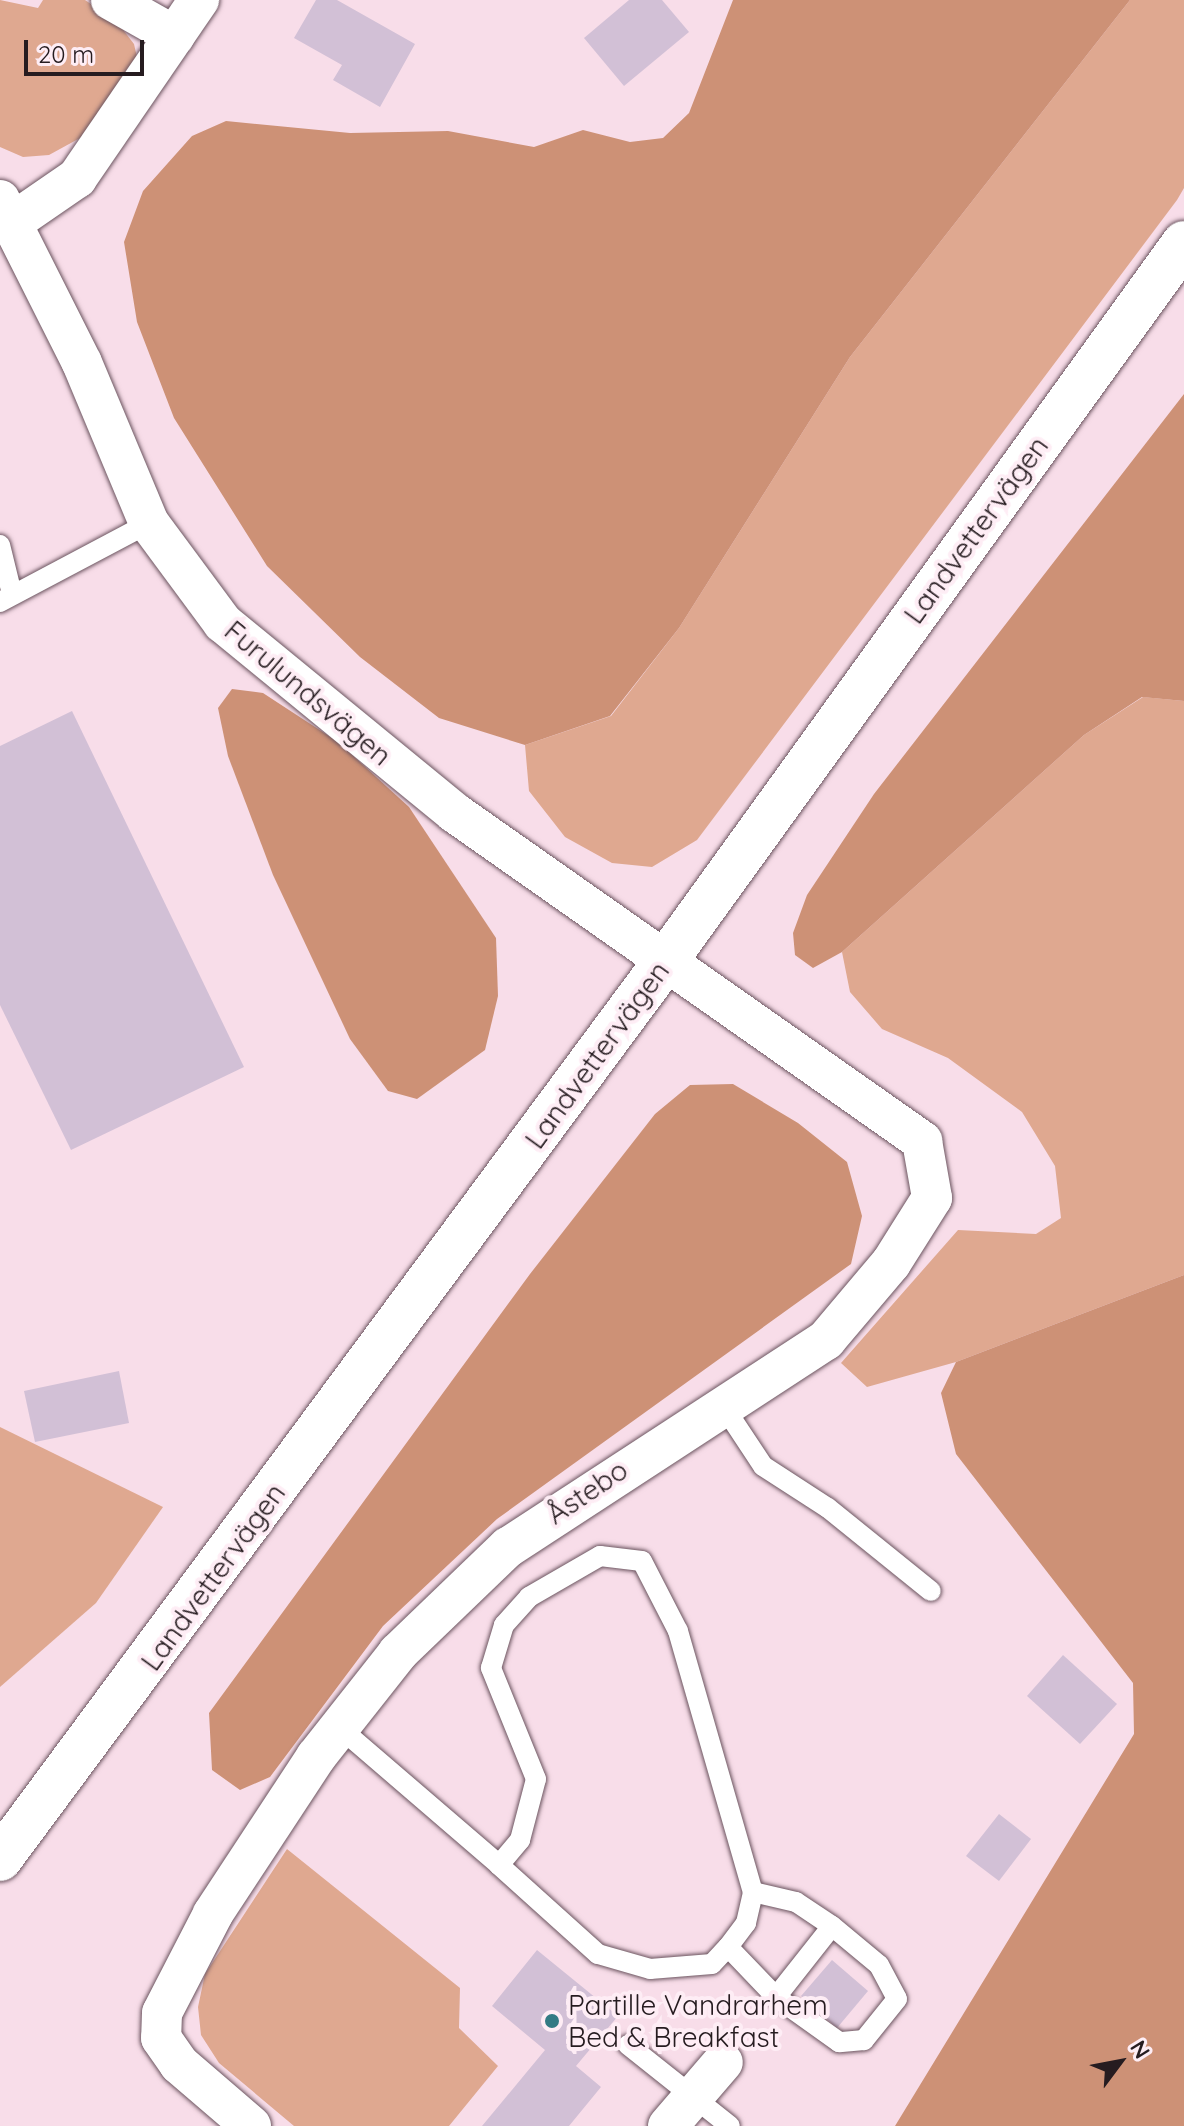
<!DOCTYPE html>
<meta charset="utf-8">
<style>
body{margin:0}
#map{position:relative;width:1184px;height:2126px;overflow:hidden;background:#f8dde9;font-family:Quicksand,sans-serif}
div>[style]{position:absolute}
.green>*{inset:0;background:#dfa890}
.forest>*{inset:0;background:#cd9176}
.building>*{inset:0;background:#d2c0d6}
.roads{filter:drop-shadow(0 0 2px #6b545f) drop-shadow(0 0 2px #6b545f)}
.lane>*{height:20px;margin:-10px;padding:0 10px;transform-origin:10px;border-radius:10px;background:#fff}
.street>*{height:40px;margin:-20px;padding:0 20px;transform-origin:20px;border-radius:20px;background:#fff}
.secondary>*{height:44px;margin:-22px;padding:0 22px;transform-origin:22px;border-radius:22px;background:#fff}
.dots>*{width:22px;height:22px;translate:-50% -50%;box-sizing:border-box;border:4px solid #feedf5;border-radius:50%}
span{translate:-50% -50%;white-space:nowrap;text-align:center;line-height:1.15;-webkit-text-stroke:8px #feedf5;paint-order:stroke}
.street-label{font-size:28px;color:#261c20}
.poi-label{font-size:28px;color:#261c20}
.left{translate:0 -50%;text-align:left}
.north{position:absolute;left:1080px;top:2022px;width:80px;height:80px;-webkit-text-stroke:6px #feedf5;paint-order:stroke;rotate:58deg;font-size:22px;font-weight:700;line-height:32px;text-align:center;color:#261c20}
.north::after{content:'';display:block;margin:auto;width:28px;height:36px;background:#261c20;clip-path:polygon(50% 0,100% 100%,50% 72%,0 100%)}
.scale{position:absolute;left:24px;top:40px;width:120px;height:36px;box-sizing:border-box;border:4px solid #261c20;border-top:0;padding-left:10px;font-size:24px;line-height:28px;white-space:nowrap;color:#261c20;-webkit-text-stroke:6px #feedf5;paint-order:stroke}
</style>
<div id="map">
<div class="green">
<div style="clip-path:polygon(0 0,38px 8px,43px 0,85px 0,117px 22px,134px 44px,139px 66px,91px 132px,49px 155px,23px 157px,0 147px)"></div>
<div style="clip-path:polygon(1130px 0,1184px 0,1184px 188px,1177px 200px,697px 840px,652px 867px,612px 863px,565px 837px,529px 791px,525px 745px,611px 716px,679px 628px,850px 357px)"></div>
<div style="clip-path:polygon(1143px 697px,1184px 701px,1184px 1275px,956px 1362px,867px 1387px,841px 1363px,958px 1230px,1036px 1234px,1061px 1218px,1055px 1166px,1022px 1112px,948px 1058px,882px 1029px,850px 992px,842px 952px,1084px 735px)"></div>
<div style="clip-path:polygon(0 1427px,163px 1507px,96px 1603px,0 1687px)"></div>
<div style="clip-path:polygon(287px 1849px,460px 1988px,459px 2028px,498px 2066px,449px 2126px,294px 2126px,219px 2063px,201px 2035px,198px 2007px,205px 1974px)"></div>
</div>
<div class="forest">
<div style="clip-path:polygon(733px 0,1130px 0,850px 357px,679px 628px,610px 716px,525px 745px,439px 718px,360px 657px,267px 566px,174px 418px,137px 322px,124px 242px,143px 191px,192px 136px,226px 121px,350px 133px,448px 131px,534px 147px,583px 130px,630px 142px,663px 138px,689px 113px)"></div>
<div style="clip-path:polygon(1184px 394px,1184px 701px,1142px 697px,1084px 735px,842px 952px,813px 968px,795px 955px,793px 933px,807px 895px,874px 794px)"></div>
<div style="clip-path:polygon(232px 689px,263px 693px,338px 742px,409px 807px,496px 938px,498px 996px,485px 1050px,417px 1099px,388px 1091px,350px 1039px,273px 875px,228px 756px,218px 708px)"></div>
<div style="clip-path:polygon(733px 1084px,798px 1123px,847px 1162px,862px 1216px,851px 1264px,497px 1519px,383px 1626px,270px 1777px,240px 1790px,212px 1770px,209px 1713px,530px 1274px,655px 1114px,690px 1085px)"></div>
<div style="clip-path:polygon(1184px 1275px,1184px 2126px,895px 2126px,1134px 1734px,1133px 1683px,956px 1454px,941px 1393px,956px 1362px)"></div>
</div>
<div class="building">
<div style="clip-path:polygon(316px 0,337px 0,415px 44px,380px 107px,333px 80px,342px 65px,294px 38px)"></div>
<div style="clip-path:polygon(629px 0,662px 0,689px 32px,624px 86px,584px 38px)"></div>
<div style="clip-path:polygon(72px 711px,244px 1067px,71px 1150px,0 1005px,0 746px)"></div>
<div style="clip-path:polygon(119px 1371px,129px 1423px,35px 1442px,24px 1391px)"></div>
<div style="clip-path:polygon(1063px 1655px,1117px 1704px,1080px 1744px,1027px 1696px)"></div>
<div style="clip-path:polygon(999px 1814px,1031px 1839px,999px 1881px,966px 1856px)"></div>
<div style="clip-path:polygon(537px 1950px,618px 2016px,576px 2066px,601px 2087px,569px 2126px,482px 2126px,545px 2050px,492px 2006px)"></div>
<div style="clip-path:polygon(832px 1960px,868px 1991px,837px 2028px,801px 1996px)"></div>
</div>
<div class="roads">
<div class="lane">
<div style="left:0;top:545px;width:50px;rotate:76.2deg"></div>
<div style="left:0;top:602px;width:169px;rotate:-27.9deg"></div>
<div style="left:726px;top:1410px;width:67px;rotate:56.5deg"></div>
<div style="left:763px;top:1466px;width:77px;rotate:32.9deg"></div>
<div style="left:828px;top:1508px;width:132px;rotate:38.9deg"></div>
<div style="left:340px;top:1728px;width:210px;rotate:40.7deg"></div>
<div style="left:499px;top:1865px;width:33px;rotate:-50deg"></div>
<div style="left:520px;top:1840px;width:63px;rotate:-75.3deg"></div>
<div style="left:536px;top:1779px;width:120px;rotate:-112.1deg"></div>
<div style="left:491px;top:1668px;width:45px;rotate:-73.2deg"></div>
<div style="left:504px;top:1625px;width:38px;rotate:-48deg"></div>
<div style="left:529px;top:1597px;width:82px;rotate:-30deg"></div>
<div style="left:600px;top:1556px;width:42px;rotate:6.8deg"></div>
<div style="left:642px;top:1561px;width:79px;rotate:62.8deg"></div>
<div style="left:678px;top:1631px;width:272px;rotate:74deg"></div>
<div style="left:753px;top:1892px;width:44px;rotate:13.1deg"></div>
<div style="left:796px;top:1902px;width:43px;rotate:33.7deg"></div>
<div style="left:832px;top:1926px;width:61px;rotate:39.7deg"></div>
<div style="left:879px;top:1965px;width:38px;rotate:62deg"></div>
<div style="left:897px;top:1999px;width:53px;rotate:128.8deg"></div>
<div style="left:864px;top:2040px;width:25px;rotate:175deg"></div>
<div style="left:839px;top:2042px;width:77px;rotate:-144.5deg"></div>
<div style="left:776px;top:1997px;width:69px;rotate:-133.8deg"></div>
<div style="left:728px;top:1947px;width:30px;rotate:-53deg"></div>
<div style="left:746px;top:1923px;width:32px;rotate:-77deg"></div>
<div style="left:499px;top:1865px;width:133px;rotate:42deg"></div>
<div style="left:598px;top:1954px;width:54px;rotate:16.1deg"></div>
<div style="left:650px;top:1969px;width:62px;rotate:-4.6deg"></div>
<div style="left:712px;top:1964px;width:23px;rotate:-47deg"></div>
<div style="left:776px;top:1997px;width:90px;rotate:-51.7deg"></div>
<div style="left:628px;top:2045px;width:130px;rotate:38.5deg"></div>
</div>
<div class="street">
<div style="left:111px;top:0;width:73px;rotate:29.4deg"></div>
<div style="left:0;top:200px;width:182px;rotate:63.3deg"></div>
<div style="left:82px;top:363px;width:173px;rotate:67.3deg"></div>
<div style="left:149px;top:523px;width:124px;rotate:53.5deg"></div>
<div style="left:223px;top:623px;width:300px;rotate:39.3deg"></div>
<div style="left:455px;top:813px;width:571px;rotate:35.08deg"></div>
<div style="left:922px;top:1141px;width:58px;rotate:80deg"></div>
<div style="left:932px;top:1198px;width:77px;rotate:122.2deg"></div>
<div style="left:891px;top:1263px;width:101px;rotate:130.2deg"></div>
<div style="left:826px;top:1340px;width:379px;rotate:146.9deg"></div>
<div style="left:508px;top:1547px;width:153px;rotate:136.1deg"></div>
<div style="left:398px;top:1653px;width:132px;rotate:128.3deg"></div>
<div style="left:316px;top:1757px;width:188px;rotate:123.3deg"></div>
<div style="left:213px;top:1914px;width:111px;rotate:117.3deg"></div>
<div style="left:162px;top:2013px;width:25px;rotate:92deg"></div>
<div style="left:161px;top:2038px;width:32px;rotate:55deg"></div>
<div style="left:179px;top:2064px;width:95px;rotate:40.7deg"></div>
<div style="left:13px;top:222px;width:78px;rotate:-34.5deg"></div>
<div style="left:77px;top:178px;width:216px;rotate:-55.6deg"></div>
<div style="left:668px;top:2126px;width:84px;rotate:-49.3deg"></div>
</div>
<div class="secondary">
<div style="left:0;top:1859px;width:1120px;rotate:-53.46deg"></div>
<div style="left:667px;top:959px;width:883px;rotate:-54.17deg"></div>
</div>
</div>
<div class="dots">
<div style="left:552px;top:2021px;background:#337b84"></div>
</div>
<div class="street-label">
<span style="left:976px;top:530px;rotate:-54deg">Landvettervägen</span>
<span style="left:308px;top:693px;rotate:40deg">Furulundsvägen</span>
<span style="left:597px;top:1055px;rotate:-54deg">Landvettervägen</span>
<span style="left:587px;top:1492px;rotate:-34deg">Åstebo</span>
<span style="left:213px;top:1577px;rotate:-54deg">Landvettervägen</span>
</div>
<div class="poi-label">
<span class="left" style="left:568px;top:2021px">Partille Vandrarhem<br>Bed &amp; Breakfast</span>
</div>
<div class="north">N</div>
<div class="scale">20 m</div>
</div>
